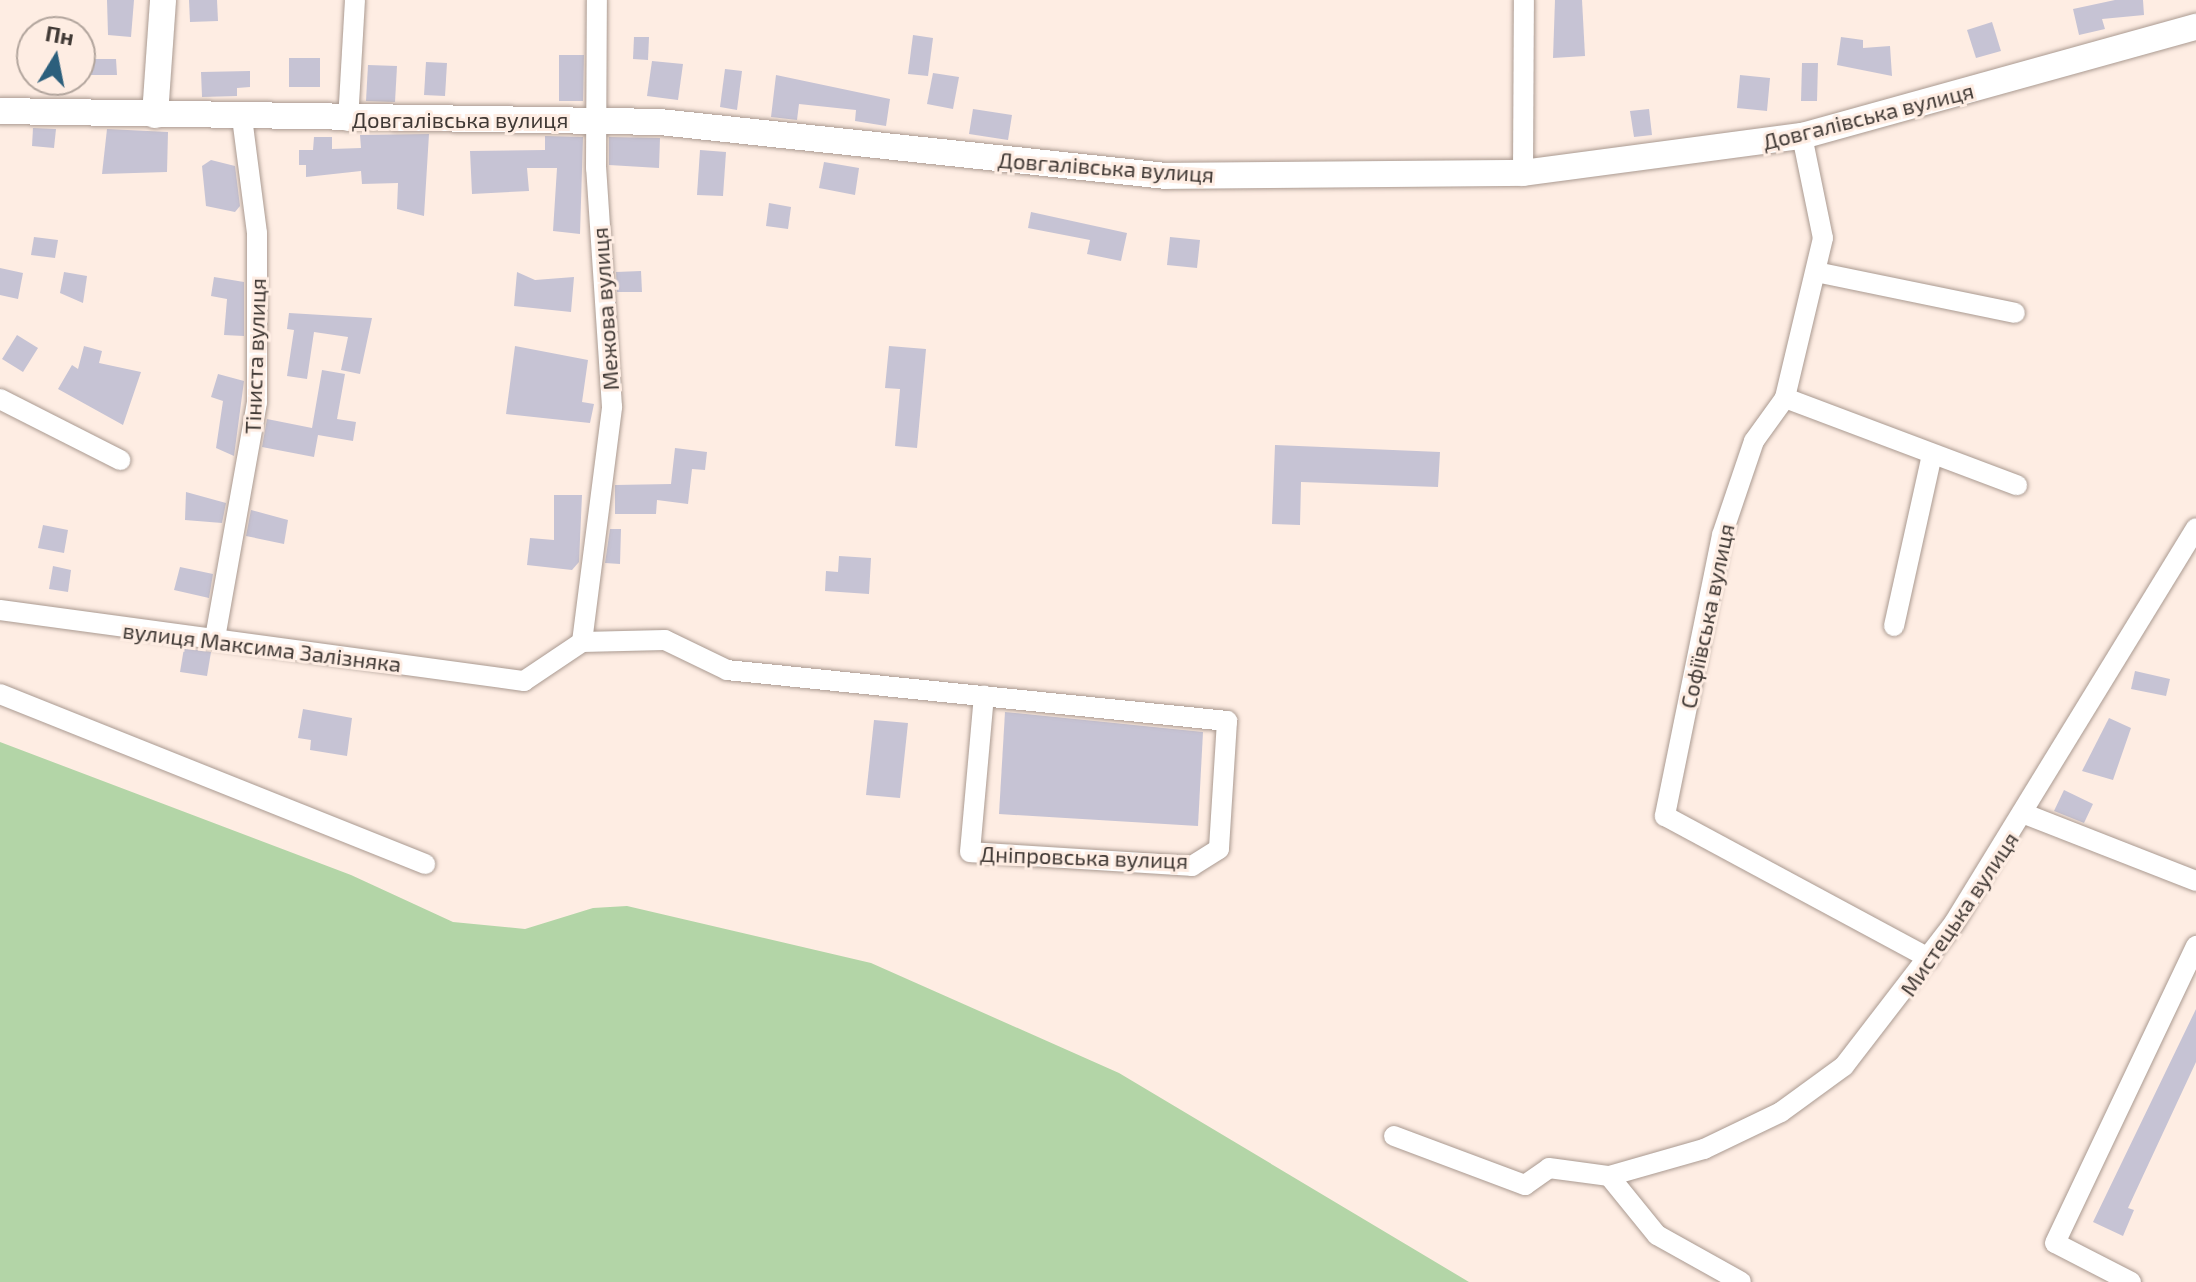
<!DOCTYPE html>
<meta charset="utf-8">
<style>
body{margin:0}
#map{position:relative;width:2196px;height:1282px;overflow:hidden;background:#feede3;font-family:"Exo 2",sans-serif}
div>[style]{position:absolute}
.green>*{inset:0;background:#b3d5a7}
.building>*{inset:0;background:#c6c3d4}
.roads{filter:drop-shadow(0 0 2px #aa9a91) drop-shadow(0 0 2px #aa9a91)}
.minor>*{height:20px;margin:-10px;padding:0 10px;transform-origin:10px;border-radius:10px;background:#fff}
.tertiary>*{height:26px;margin:-13px;padding:0 13px;transform-origin:13px;border-radius:13px;background:#fff}
span{translate:-50% -50%;white-space:nowrap;text-align:center;line-height:1.15;-webkit-text-stroke:6px #feede3;paint-order:stroke}
.street-label{font-size:22px;color:#403935}
.north{position:absolute;left:16px;top:16px;width:80px;height:80px;box-sizing:border-box;background:#feede3;border:2px solid #b2a59d;border-radius:50%;rotate:10deg;font-size:22px;font-weight:700;line-height:32px;text-align:center;color:#403935}
.north::after{content:'';display:block;margin:auto;width:28px;height:36px;background:#2c5f7c;clip-path:polygon(50% 0,100% 100%,50% 72%,0 100%)}
</style>
<div id="map">
<div class="green">
<div style="clip-path:polygon(0 742px,351px 875px,453px 922px,525px 929px,593px 908px,627px 906px,871px 963px,1119px 1073px,1469px 1282px,0 1282px)"></div>
</div>
<div class="building">
<div style="clip-path:polygon(107px 0,134px 0,131px 37px,108px 35px)"></div>
<div style="clip-path:polygon(189px 0,217px 0,218px 21px,190px 22px)"></div>
<div style="clip-path:polygon(1555px 0,1582px 0,1585px 56px,1553px 58px)"></div>
<div style="clip-path:polygon(2115px 0,2143px 0,2144px 15px,2102px 19px,2105px 29px,2079px 35px,2073px 9px)"></div>
<div style="clip-path:polygon(1992px 22px,2001px 51px,1976px 58px,1967px 30px)"></div>
<div style="clip-path:polygon(913px 35px,933px 38px,928px 76px,908px 74px)"></div>
<div style="clip-path:polygon(634px 37px,649px 37px,648px 60px,633px 59px)"></div>
<div style="clip-path:polygon(1841px 37px,1863px 40px,1863px 48px,1890px 46px,1892px 76px,1837px 65px)"></div>
<div style="clip-path:polygon(559px 55px,584px 55px,583px 101px,559px 101px)"></div>
<div style="clip-path:polygon(289px 58px,320px 58px,320px 87px,289px 87px)"></div>
<div style="clip-path:polygon(90px 59px,116px 59px,117px 75px,90px 75px)"></div>
<div style="clip-path:polygon(652px 61px,683px 64px,678px 100px,647px 96px)"></div>
<div style="clip-path:polygon(426px 62px,447px 63px,445px 96px,424px 95px)"></div>
<div style="clip-path:polygon(1802px 63px,1818px 63px,1817px 101px,1801px 101px)"></div>
<div style="clip-path:polygon(368px 65px,397px 66px,395px 102px,366px 101px)"></div>
<div style="clip-path:polygon(725px 69px,742px 71px,737px 110px,720px 107px)"></div>
<div style="clip-path:polygon(250px 71px,250px 87px,237px 88px,237px 96px,202px 97px,201px 72px)"></div>
<div style="clip-path:polygon(933px 73px,959px 77px,953px 109px,927px 104px)"></div>
<div style="clip-path:polygon(776px 75px,890px 99px,886px 126px,855px 121px,856px 110px,799px 104px,797px 120px,771px 117px)"></div>
<div style="clip-path:polygon(1740px 75px,1770px 78px,1767px 111px,1737px 108px)"></div>
<div style="clip-path:polygon(973px 109px,1012px 115px,1008px 140px,969px 134px)"></div>
<div style="clip-path:polygon(1649px 109px,1652px 135px,1634px 137px,1630px 111px)"></div>
<div style="clip-path:polygon(33px 128px,56px 129px,54px 148px,32px 146px)"></div>
<div style="clip-path:polygon(107px 129px,168px 132px,167px 172px,102px 174px)"></div>
<div style="clip-path:polygon(429px 134px,424px 216px,397px 209px,398px 183px,362px 184px,361px 171px,306px 177px,306px 165px,299px 165px,299px 150px,313px 150px,314px 137px,332px 137px,332px 149px,361px 148px,360px 135px)"></div>
<div style="clip-path:polygon(545px 136px,583px 137px,580px 234px,553px 231px,557px 168px,527px 168px,529px 191px,472px 194px,470px 151px,545px 150px)"></div>
<div style="clip-path:polygon(609px 137px,660px 138px,659px 168px,609px 165px)"></div>
<div style="clip-path:polygon(700px 150px,726px 152px,723px 196px,697px 195px)"></div>
<div style="clip-path:polygon(211px 160px,235px 166px,240px 206px,235px 212px,206px 206px,202px 166px)"></div>
<div style="clip-path:polygon(824px 162px,859px 168px,855px 195px,819px 188px)"></div>
<div style="clip-path:polygon(769px 203px,791px 207px,788px 229px,766px 226px)"></div>
<div style="clip-path:polygon(1031px 212px,1127px 233px,1121px 261px,1087px 254px,1090px 240px,1028px 228px)"></div>
<div style="clip-path:polygon(34px 237px,58px 240px,55px 258px,31px 255px)"></div>
<div style="clip-path:polygon(1170px 237px,1200px 240px,1197px 268px,1167px 265px)"></div>
<div style="clip-path:polygon(0 268px,23px 273px,18px 299px,0 295px)"></div>
<div style="clip-path:polygon(641px 271px,642px 292px,617px 292px,616px 272px)"></div>
<div style="clip-path:polygon(64px 272px,87px 276px,83px 303px,60px 293px)"></div>
<div style="clip-path:polygon(517px 272px,535px 280px,574px 277px,571px 312px,514px 306px)"></div>
<div style="clip-path:polygon(214px 277px,244px 282px,244px 336px,224px 335px,227px 299px,211px 296px)"></div>
<div style="clip-path:polygon(289px 313px,372px 318px,360px 374px,341px 370px,348px 337px,314px 332px,307px 379px,287px 376px,294px 330px,287px 329px)"></div>
<div style="clip-path:polygon(17px 335px,38px 348px,23px 372px,2px 359px)"></div>
<div style="clip-path:polygon(84px 346px,102px 351px,99px 363px,141px 372px,123px 425px,58px 389px,72px 365px,78px 369px)"></div>
<div style="clip-path:polygon(515px 346px,588px 360px,582px 402px,594px 404px,590px 423px,506px 414px)"></div>
<div style="clip-path:polygon(889px 346px,926px 349px,917px 448px,895px 446px,900px 389px,885px 388px)"></div>
<div style="clip-path:polygon(322px 370px,345px 374px,337px 419px,356px 422px,353px 441px,318px 435px,314px 457px,262px 447px,267px 419px,312px 428px)"></div>
<div style="clip-path:polygon(218px 374px,244px 381px,234px 456px,216px 448px,223px 401px,211px 397px)"></div>
<div style="clip-path:polygon(1275px 445px,1440px 452px,1438px 487px,1301px 482px,1300px 525px,1272px 524px)"></div>
<div style="clip-path:polygon(675px 448px,707px 452px,705px 470px,692px 469px,688px 504px,657px 500px,656px 514px,615px 514px,615px 485px,671px 484px)"></div>
<div style="clip-path:polygon(186px 492px,226px 503px,222px 523px,185px 520px)"></div>
<div style="clip-path:polygon(554px 495px,582px 495px,579px 562px,572px 570px,527px 565px,530px 538px,554px 540px)"></div>
<div style="clip-path:polygon(251px 510px,288px 520px,284px 544px,246px 536px)"></div>
<div style="clip-path:polygon(43px 525px,68px 530px,64px 553px,38px 548px)"></div>
<div style="clip-path:polygon(610px 529px,621px 529px,620px 564px,605px 563px)"></div>
<div style="clip-path:polygon(839px 556px,871px 558px,869px 594px,825px 591px,826px 571px,838px 572px)"></div>
<div style="clip-path:polygon(53px 566px,71px 570px,68px 592px,49px 589px)"></div>
<div style="clip-path:polygon(180px 567px,213px 574px,209px 598px,174px 590px)"></div>
<div style="clip-path:polygon(184px 648px,211px 652px,207px 676px,180px 672px)"></div>
<div style="clip-path:polygon(2135px 671px,2170px 679px,2166px 696px,2131px 689px)"></div>
<div style="clip-path:polygon(303px 709px,352px 718px,347px 756px,310px 750px,311px 740px,298px 738px)"></div>
<div style="clip-path:polygon(1005px 712px,1203px 732px,1198px 826px,999px 814px)"></div>
<div style="clip-path:polygon(2109px 718px,2131px 728px,2113px 780px,2082px 771px)"></div>
<div style="clip-path:polygon(874px 720px,908px 723px,900px 798px,866px 795px)"></div>
<div style="clip-path:polygon(2064px 790px,2093px 804px,2084px 823px,2054px 811px)"></div>
<div style="clip-path:polygon(2196px 1009px,2196px 1062px,2128px 1208px,2134px 1210px,2123px 1236px,2093px 1222px)"></div>
</div>
<div class="roads">
<div class="minor">
<div style="left:348px;top:121px;width:121px;rotate:-86.7deg"></div>
<div style="left:1802px;top:136px;width:104px;rotate:78.4deg"></div>
<div style="left:1823px;top:238px;width:164px;rotate:103.4deg"></div>
<div style="left:1785px;top:398px;width:53px;rotate:125.8deg"></div>
<div style="left:1754px;top:441px;width:99px;rotate:108.8deg"></div>
<div style="left:1722px;top:535px;width:287px;rotate:101.5deg"></div>
<div style="left:1665px;top:816px;width:300px;rotate:28.3deg"></div>
<div style="left:1523px;top:173px;width:173px;rotate:-89.7deg"></div>
<div style="left:1816px;top:272px;width:203px;rotate:11.6deg"></div>
<div style="left:1785px;top:398px;width:248px;rotate:20.6deg"></div>
<div style="left:0;top:399px;width:135px;rotate:26.9deg"></div>
<div style="left:0;top:610px;width:529px;rotate:7.72deg"></div>
<div style="left:524px;top:681px;width:70px;rotate:-33.9deg"></div>
<div style="left:582px;top:642px;width:237px;rotate:-82.7deg"></div>
<div style="left:612px;top:407px;width:240px;rotate:-93.8deg"></div>
<div style="left:596px;top:168px;width:168px;rotate:-89.7deg"></div>
<div style="left:1894px;top:626px;width:175px;rotate:-77.5deg"></div>
<div style="left:215px;top:638px;width:240px;rotate:-79.9deg"></div>
<div style="left:257px;top:402px;width:169px;rotate:-90deg"></div>
<div style="left:257px;top:233px;width:116px;rotate:-97.4deg"></div>
<div style="left:582px;top:642px;width:83px;rotate:-1.4deg"></div>
<div style="left:665px;top:640px;width:69px;rotate:25.8deg"></div>
<div style="left:727px;top:670px;width:503px;rotate:5.82deg"></div>
<div style="left:1227px;top:721px;width:128px;rotate:93.6deg"></div>
<div style="left:1219px;top:849px;width:32px;rotate:148deg"></div>
<div style="left:1192px;top:866px;width:222px;rotate:-176.4deg"></div>
<div style="left:970px;top:852px;width:157px;rotate:-84.9deg"></div>
<div style="left:0;top:694px;width:458px;rotate:21.8deg"></div>
<div style="left:2025px;top:814px;width:184px;rotate:21.4deg"></div>
<div style="left:1394px;top:1136px;width:140px;rotate:20.5deg"></div>
<div style="left:1525px;top:1185px;width:29px;rotate:-35deg"></div>
<div style="left:1549px;top:1168px;width:61px;rotate:7.6deg"></div>
<div style="left:1609px;top:1176px;width:76px;rotate:50.9deg"></div>
<div style="left:1657px;top:1235px;width:96px;rotate:29.2deg"></div>
<div style="left:1609px;top:1176px;width:99px;rotate:-15.9deg"></div>
<div style="left:1704px;top:1149px;width:85px;rotate:-25.7deg"></div>
<div style="left:1781px;top:1112px;width:78px;rotate:-36.1deg"></div>
<div style="left:1844px;top:1066px;width:180px;rotate:-52.4deg"></div>
<div style="left:1954px;top:923px;width:463px;rotate:-58.5deg"></div>
<div style="left:2131px;top:1282px;width:85px;rotate:-152.8deg"></div>
<div style="left:2055px;top:1243px;width:329px;rotate:-64.6deg"></div>
</div>
<div class="tertiary">
<div style="left:0;top:111px;width:660px;rotate:0.95deg"></div>
<div style="left:660px;top:122px;width:509px;rotate:6.09deg"></div>
<div style="left:1166px;top:176px;width:357px;rotate:-0.5deg"></div>
<div style="left:1523px;top:173px;width:281px;rotate:-7.6deg"></div>
<div style="left:1802px;top:136px;width:409px;rotate:-15.5deg"></div>
<div style="left:155px;top:115px;width:115px;rotate:-86deg"></div>
</div>
</div>
<div class="street-label">
<span style="left:1868px;top:116px;rotate:-14deg">Довгалівська вулиця</span>
<span style="left:460px;top:120px">Довгалівська вулиця</span>
<span style="left:1106px;top:167px;rotate:4deg">Довгалівська вулиця</span>
<span style="left:605px;top:309px;rotate:-94deg">Межова вулиця</span>
<span style="left:255px;top:356px;rotate:-88deg">Тіниста вулиця</span>
<span style="left:1707px;top:616px;rotate:-78deg">Софіївська вулиця</span>
<span style="left:262px;top:647px;rotate:7deg">вулиця Максима Залізняка</span>
<span style="left:1084px;top:857px;rotate:2deg">Дніпровська вулиця</span>
<span style="left:1959px;top:914px;rotate:-56deg">Мистецька вулиця</span>
</div>
<div class="north">Пн</div>
</div>
